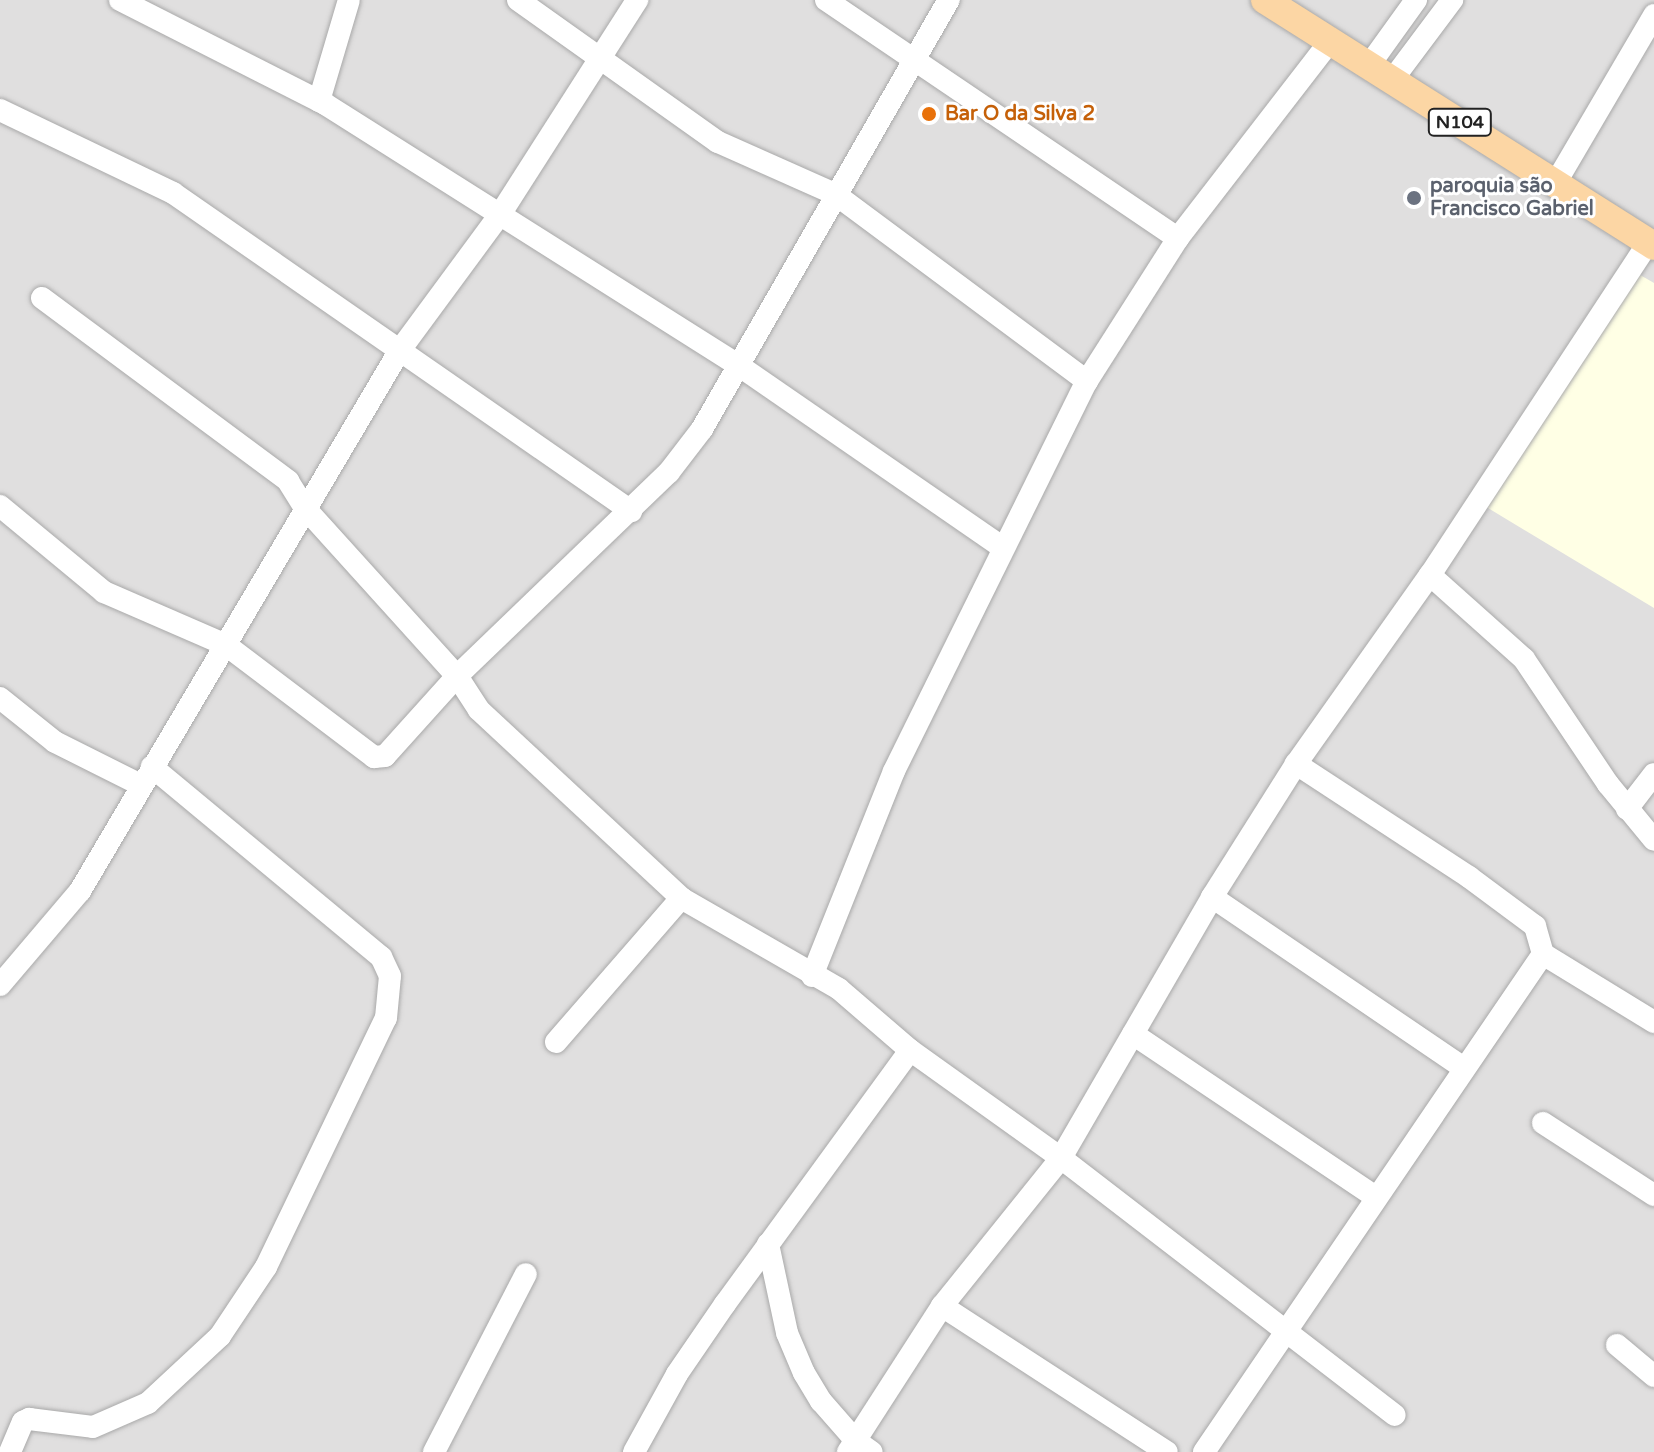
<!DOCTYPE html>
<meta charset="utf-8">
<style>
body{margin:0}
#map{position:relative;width:1654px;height:1452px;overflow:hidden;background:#f2efe9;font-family:"Varela Round",sans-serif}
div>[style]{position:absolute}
.residential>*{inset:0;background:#e0dfdf}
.education>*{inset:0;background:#ffffe5}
.roads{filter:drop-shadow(0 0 2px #a9a9a9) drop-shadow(0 0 2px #a9a9a9)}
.minor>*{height:22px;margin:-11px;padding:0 11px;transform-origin:11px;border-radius:11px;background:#fff}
.major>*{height:28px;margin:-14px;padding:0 14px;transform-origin:14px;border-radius:14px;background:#fcd6a4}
.dots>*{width:22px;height:22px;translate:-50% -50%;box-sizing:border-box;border:4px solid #fff;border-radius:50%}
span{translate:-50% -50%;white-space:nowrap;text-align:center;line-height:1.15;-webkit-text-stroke:6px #fff;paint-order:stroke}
.shield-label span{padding:2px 6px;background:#fff;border:2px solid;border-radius:6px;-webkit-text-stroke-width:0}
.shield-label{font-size:18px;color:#222;font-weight:700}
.food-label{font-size:20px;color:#c56008;font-weight:700}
.left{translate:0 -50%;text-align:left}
.worship-label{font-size:20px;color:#5b616d;font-weight:700}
</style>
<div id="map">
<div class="residential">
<div style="clip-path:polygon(0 0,1654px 0,1654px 1452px,0 1452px)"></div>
</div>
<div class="education">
<div style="clip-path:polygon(1635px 272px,1654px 283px,1654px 608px,1478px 502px)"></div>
</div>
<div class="roads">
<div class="minor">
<div style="left:120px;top:0;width:230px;rotate:26.9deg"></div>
<div style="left:325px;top:104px;width:492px;rotate:32.3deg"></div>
<div style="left:741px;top:367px;width:318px;rotate:34.6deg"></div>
<div style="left:518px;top:0;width:245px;rotate:35.4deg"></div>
<div style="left:718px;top:142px;width:128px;rotate:24deg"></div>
<div style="left:835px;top:194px;width:314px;rotate:36.6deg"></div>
<div style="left:826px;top:0;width:425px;rotate:34.1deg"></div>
<div style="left:1370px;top:64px;width:79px;rotate:-54.3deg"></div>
<div style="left:1393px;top:79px;width:99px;rotate:-53.2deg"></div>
<div style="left:319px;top:101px;width:105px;rotate:-73.5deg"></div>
<div style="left:0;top:110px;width:192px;rotate:25.6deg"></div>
<div style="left:173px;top:193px;width:558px;rotate:34.77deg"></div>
<div style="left:1555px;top:184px;width:196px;rotate:-59.6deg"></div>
<div style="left:42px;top:298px;width:307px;rotate:36.6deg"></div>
<div style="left:288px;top:481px;width:32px;rotate:58deg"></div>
<div style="left:305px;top:508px;width:227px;rotate:47.9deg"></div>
<div style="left:457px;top:676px;width:40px;rotate:57.1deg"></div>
<div style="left:479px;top:710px;width:276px;rotate:42.9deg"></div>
<div style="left:681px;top:898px;width:182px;rotate:29.9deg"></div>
<div style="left:839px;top:989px;width:94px;rotate:40.7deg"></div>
<div style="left:910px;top:1050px;width:186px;rotate:35.6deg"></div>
<div style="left:1061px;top:1158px;width:421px;rotate:37.6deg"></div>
<div style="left:0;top:506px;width:135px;rotate:39.6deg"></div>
<div style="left:104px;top:592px;width:133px;rotate:23.5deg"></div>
<div style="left:226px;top:645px;width:186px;rotate:37.1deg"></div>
<div style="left:374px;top:757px;width:11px;rotate:-5deg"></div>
<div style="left:385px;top:756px;width:108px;rotate:-48deg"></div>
<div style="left:457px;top:676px;width:294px;rotate:-43.9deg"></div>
<div style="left:669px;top:472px;width:54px;rotate:-52.5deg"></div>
<div style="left:702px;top:429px;width:495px;rotate:-60.1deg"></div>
<div style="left:1430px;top:575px;width:126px;rotate:41.8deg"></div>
<div style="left:1524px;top:659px;width:151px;rotate:56.1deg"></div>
<div style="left:1608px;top:784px;width:72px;rotate:50.6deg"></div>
<div style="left:0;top:698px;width:70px;rotate:38.7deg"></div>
<div style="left:55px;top:742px;width:96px;rotate:26.6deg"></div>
<div style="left:1627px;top:809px;width:44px;rotate:-52.4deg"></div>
<div style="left:1212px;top:897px;width:305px;rotate:34.2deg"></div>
<div style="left:1543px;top:954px;width:130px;rotate:31.5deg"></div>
<div style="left:812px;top:976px;width:221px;rotate:-68.2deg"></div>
<div style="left:894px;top:771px;width:435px;rotate:-63.7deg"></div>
<div style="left:1087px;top:381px;width:169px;rotate:-57.5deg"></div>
<div style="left:1178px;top:238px;width:249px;rotate:-52.3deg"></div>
<div style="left:0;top:985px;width:123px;rotate:-49.6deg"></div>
<div style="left:80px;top:891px;width:629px;rotate:-59.4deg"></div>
<div style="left:400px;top:350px;width:170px;rotate:-53.6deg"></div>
<div style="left:501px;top:213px;width:253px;rotate:-57.4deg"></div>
<div style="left:1133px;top:1034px;width:293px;rotate:33.9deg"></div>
<div style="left:556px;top:1042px;width:191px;rotate:-49deg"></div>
<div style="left:1543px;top:1123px;width:132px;rotate:33deg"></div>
<div style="left:768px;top:1244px;width:91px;rotate:77.9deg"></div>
<div style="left:787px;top:1333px;width:43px;rotate:67deg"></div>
<div style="left:804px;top:1373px;width:33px;rotate:59deg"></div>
<div style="left:821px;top:1401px;width:53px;rotate:48.8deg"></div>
<div style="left:856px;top:1441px;width:19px;rotate:35deg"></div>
<div style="left:942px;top:1306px;width:268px;rotate:33deg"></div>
<div style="left:1617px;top:1345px;width:48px;rotate:40deg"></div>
<div style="left:10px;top:1452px;width:33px;rotate:-67deg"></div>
<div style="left:23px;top:1422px;width:7px;rotate:-27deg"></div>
<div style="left:29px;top:1419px;width:64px;rotate:7.1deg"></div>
<div style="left:93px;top:1427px;width:60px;rotate:-23.6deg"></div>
<div style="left:148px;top:1403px;width:98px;rotate:-42.9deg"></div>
<div style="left:220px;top:1336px;width:83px;rotate:-56.3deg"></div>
<div style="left:266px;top:1267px;width:276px;rotate:-64.3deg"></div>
<div style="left:386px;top:1018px;width:42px;rotate:-84.6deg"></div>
<div style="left:390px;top:976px;width:21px;rotate:-115deg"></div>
<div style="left:381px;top:957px;width:298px;rotate:-140.3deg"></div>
<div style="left:434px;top:1452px;width:200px;rotate:-62.7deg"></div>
<div style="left:634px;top:1452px;width:89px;rotate:-61.1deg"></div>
<div style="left:677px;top:1374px;width:85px;rotate:-55.6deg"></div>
<div style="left:725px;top:1304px;width:314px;rotate:-53.9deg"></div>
<div style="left:848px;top:1452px;width:174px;rotate:-57.2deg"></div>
<div style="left:942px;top:1306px;width:190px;rotate:-51.2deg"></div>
<div style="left:1061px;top:1158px;width:302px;rotate:-59.9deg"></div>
<div style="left:1212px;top:897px;width:157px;rotate:-57.7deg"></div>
<div style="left:1296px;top:764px;width:232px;rotate:-54.7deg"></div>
<div style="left:1430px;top:575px;width:397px;rotate:-56.7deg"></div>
<div style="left:1204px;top:1452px;width:602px;rotate:-55.76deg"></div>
<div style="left:1543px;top:954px;width:29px;rotate:-106deg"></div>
<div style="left:1535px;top:926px;width:82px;rotate:-143.4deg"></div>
<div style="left:1469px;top:877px;width:207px;rotate:-146.8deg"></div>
</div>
<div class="major">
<div style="left:1265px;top:0;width:460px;rotate:32.3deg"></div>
</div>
</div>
<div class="dots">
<div style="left:929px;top:114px;background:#e8710a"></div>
<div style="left:1414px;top:198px;background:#6b7280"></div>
</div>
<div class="shield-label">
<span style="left:1460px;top:122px">N104</span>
</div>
<div class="food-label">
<span class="left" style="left:945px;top:114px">Bar O da Silva 2</span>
</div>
<div class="worship-label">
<span class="left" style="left:1430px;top:198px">paroquia são<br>Francisco Gabriel</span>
</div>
</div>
